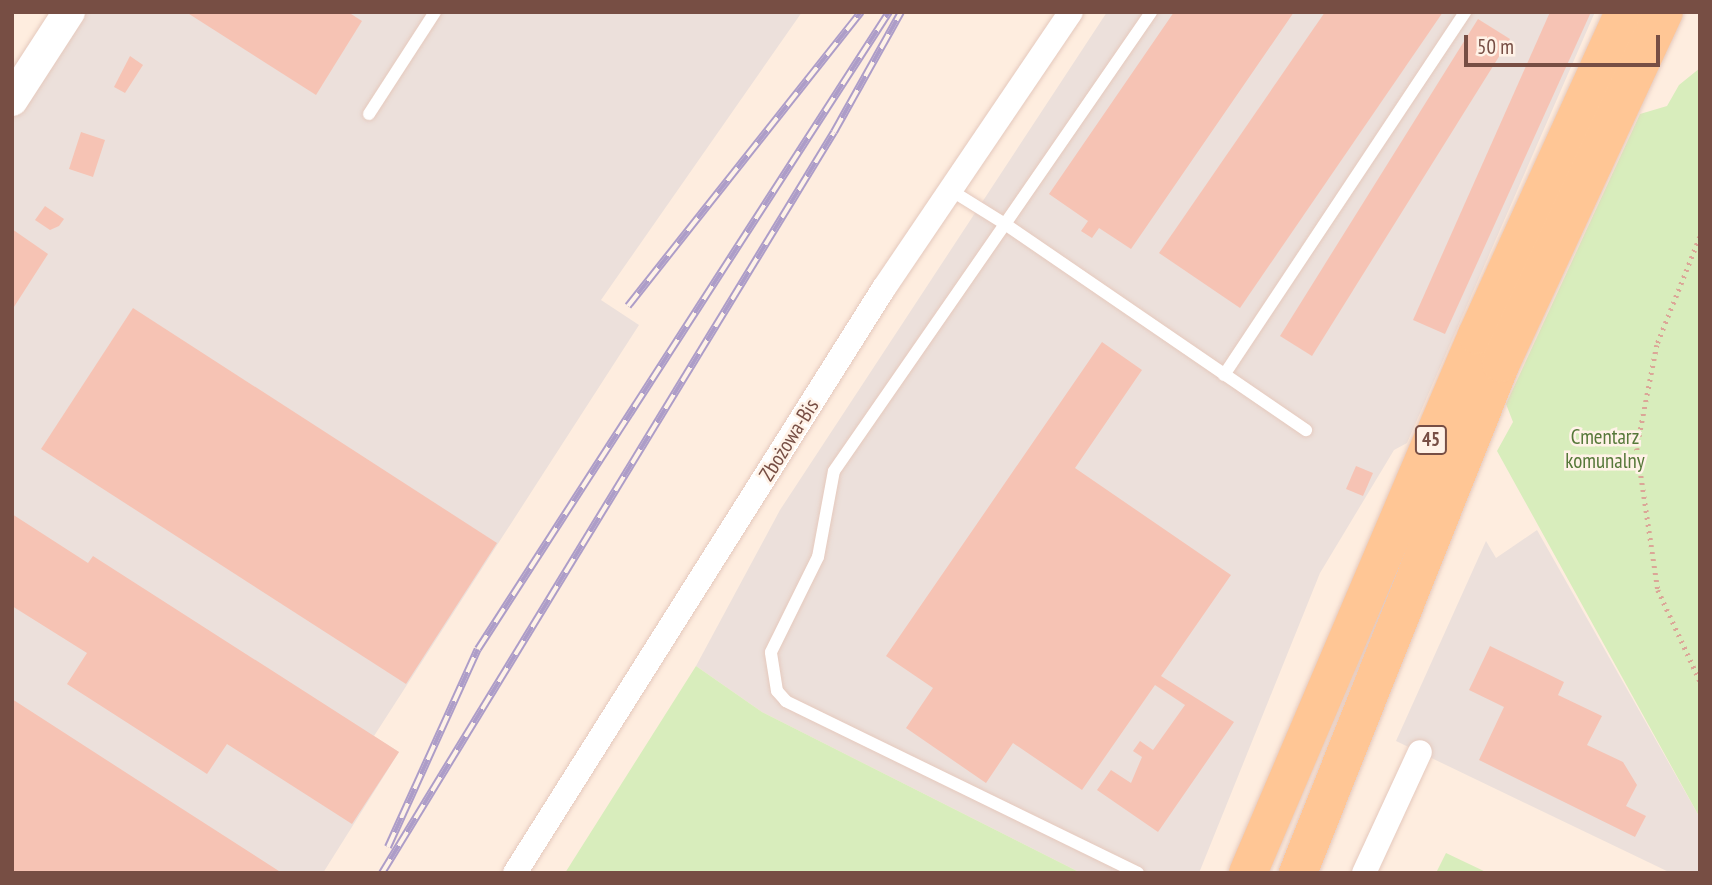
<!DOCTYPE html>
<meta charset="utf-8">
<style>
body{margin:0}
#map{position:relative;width:1712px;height:885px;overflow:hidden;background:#feeddf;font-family:"PT Sans Narrow",sans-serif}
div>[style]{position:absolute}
.industrial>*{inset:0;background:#ece0db}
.green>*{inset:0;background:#d8edbc}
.building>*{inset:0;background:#f6c3b4}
.path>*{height:4.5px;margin-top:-2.25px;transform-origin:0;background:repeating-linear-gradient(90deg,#dba697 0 2px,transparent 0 7px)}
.roads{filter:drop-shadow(0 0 2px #e5c9bd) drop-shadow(0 0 2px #e5c9bd)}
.service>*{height:12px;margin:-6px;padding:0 6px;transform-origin:6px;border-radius:6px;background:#fff}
.minor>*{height:24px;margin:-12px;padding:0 12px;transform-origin:12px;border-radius:12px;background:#fff}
.tertiary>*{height:32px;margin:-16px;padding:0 16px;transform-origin:16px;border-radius:16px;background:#fff}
.primary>*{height:38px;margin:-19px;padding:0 19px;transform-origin:19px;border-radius:19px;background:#ffc695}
.rail>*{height:8px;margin-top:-4px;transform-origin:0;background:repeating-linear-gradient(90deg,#fff2e7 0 16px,#ad9dc8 0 32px);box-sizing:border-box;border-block:2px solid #ad9dc8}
span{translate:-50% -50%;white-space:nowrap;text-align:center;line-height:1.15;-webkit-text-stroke:5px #fff2e7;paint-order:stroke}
.shield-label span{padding:2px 5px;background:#fff2e7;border:2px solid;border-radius:5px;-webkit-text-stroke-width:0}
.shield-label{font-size:19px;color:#774e44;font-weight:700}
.park-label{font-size:21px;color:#567839}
.street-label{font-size:21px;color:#774e44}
.frame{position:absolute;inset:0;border:14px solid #774e44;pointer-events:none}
.scale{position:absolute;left:1464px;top:35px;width:196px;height:32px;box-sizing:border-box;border:4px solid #774e44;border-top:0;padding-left:9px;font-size:21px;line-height:24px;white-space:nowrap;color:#774e44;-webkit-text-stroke:5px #fff2e7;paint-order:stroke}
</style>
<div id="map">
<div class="industrial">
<div style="clip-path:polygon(69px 12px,802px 12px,601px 300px,639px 325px,374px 736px,399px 752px,323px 873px,12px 873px,12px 100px)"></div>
<div style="clip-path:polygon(1107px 12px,1595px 12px,1407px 443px,1394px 450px,1320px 573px,1199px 873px,1081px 873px,762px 712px,696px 666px,780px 510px)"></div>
<div style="clip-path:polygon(1537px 530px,1700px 818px,1700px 873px,1671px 873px,1396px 741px,1486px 541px,1496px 558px)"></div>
</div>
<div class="green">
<div style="clip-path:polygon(1700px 68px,1700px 818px,1497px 451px,1513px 422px,1506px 404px,1640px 114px,1667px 106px,1679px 85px)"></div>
<div style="clip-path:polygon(696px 666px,762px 712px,1081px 873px,565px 873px)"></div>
<div style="clip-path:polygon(1446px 853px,1488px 873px,1436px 873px)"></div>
</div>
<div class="building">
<div style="clip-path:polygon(186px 12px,348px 12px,362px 21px,316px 95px)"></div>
<div style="clip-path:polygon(1174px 12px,1294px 12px,1131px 249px,1099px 228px,1092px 238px,1081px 231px,1088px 221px,1049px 194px)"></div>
<div style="clip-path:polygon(1325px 12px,1443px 12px,1240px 308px,1159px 253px)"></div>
<div style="clip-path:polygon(1550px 12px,1591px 12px,1445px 334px,1413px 320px)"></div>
<div style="clip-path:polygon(1478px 19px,1510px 39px,1312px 356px,1280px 336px)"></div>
<div style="clip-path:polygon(130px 56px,143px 65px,125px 93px,114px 87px)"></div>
<div style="clip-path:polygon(81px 132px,105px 140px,93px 177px,69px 169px)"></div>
<div style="clip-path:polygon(45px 206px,64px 219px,59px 226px,50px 230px,35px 220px)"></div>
<div style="clip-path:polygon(12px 229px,48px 254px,12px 310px)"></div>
<div style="clip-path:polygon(133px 308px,497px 543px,406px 684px,41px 449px)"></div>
<div style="clip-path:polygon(1102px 342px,1142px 370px,1075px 468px,1231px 575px,1161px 676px,1234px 722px,1158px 832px,1097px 790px,1111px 770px,1131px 783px,1142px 757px,1133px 751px,1140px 741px,1153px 750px,1185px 705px,1155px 685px,1082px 790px,1013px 743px,986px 783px,906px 728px,933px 688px,886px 656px)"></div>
<div style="clip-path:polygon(1356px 466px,1373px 473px,1363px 496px,1346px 489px)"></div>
<div style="clip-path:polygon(12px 514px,88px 563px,93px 556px,399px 752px,352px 824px,227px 744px,207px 774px,67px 684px,87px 653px,12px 606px)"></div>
<div style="clip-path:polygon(1490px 646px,1564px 682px,1558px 695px,1602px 716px,1587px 745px,1623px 762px,1637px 785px,1626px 806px,1646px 816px,1635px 837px,1479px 760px,1504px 707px,1469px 690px)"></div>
<div style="clip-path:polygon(12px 699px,170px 801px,282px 873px,12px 873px)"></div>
</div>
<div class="path">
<div style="left:1700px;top:237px;width:116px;rotate:111.7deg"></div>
<div style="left:1657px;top:345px;width:105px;rotate:101deg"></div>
<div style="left:1637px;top:448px;width:144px;rotate:81.6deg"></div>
<div style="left:1658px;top:590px;width:100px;rotate:65.2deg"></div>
</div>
<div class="roads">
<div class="service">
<div style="left:369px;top:114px;width:121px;rotate:-57.1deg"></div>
<div style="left:952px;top:191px;width:62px;rotate:31.9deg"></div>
<div style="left:1005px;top:224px;width:257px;rotate:-55.4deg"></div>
<div style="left:1224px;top:375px;width:436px;rotate:-56.4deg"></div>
<div style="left:1138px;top:873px;width:392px;rotate:-154deg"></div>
<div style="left:786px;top:701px;width:13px;rotate:-132deg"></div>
<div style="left:777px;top:691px;width:39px;rotate:-99deg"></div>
<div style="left:771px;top:652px;width:106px;rotate:-63.7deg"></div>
<div style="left:818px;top:557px;width:87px;rotate:-79.5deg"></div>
<div style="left:834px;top:471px;width:300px;rotate:-55.3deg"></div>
<div style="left:1005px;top:224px;width:365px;rotate:34.4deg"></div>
</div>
<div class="minor">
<div style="left:515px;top:873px;width:692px;rotate:-57.76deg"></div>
<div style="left:884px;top:288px;width:333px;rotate:-55.9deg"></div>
<div style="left:1364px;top:873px;width:133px;rotate:-65.2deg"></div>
</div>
<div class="tertiary">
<div style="left:12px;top:100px;width:105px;rotate:-57.1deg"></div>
</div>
<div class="primary">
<div style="left:1248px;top:873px;width:585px;rotate:-66.94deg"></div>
<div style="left:1477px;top:335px;width:355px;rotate:-65.5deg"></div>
<div style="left:1298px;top:873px;width:549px;rotate:-68.3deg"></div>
<div style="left:1501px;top:363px;width:387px;rotate:-65.1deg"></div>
</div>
</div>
<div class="rail">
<div style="left:628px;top:306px;width:375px;rotate:-51.6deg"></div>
<div style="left:388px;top:847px;width:217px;rotate:-65.6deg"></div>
<div style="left:478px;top:649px;width:758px;rotate:-57.17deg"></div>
<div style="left:382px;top:873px;width:868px;rotate:-58.62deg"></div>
<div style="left:834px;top:132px;width:137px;rotate:-60.8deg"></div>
</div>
<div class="shield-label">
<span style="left:1431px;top:440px">45</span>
</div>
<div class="park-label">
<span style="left:1605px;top:449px">Cmentarz<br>komunalny</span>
</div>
<div class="street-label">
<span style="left:789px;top:440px;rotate:-58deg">Zbożowa-Bis</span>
</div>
<div class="frame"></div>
<div class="scale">50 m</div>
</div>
